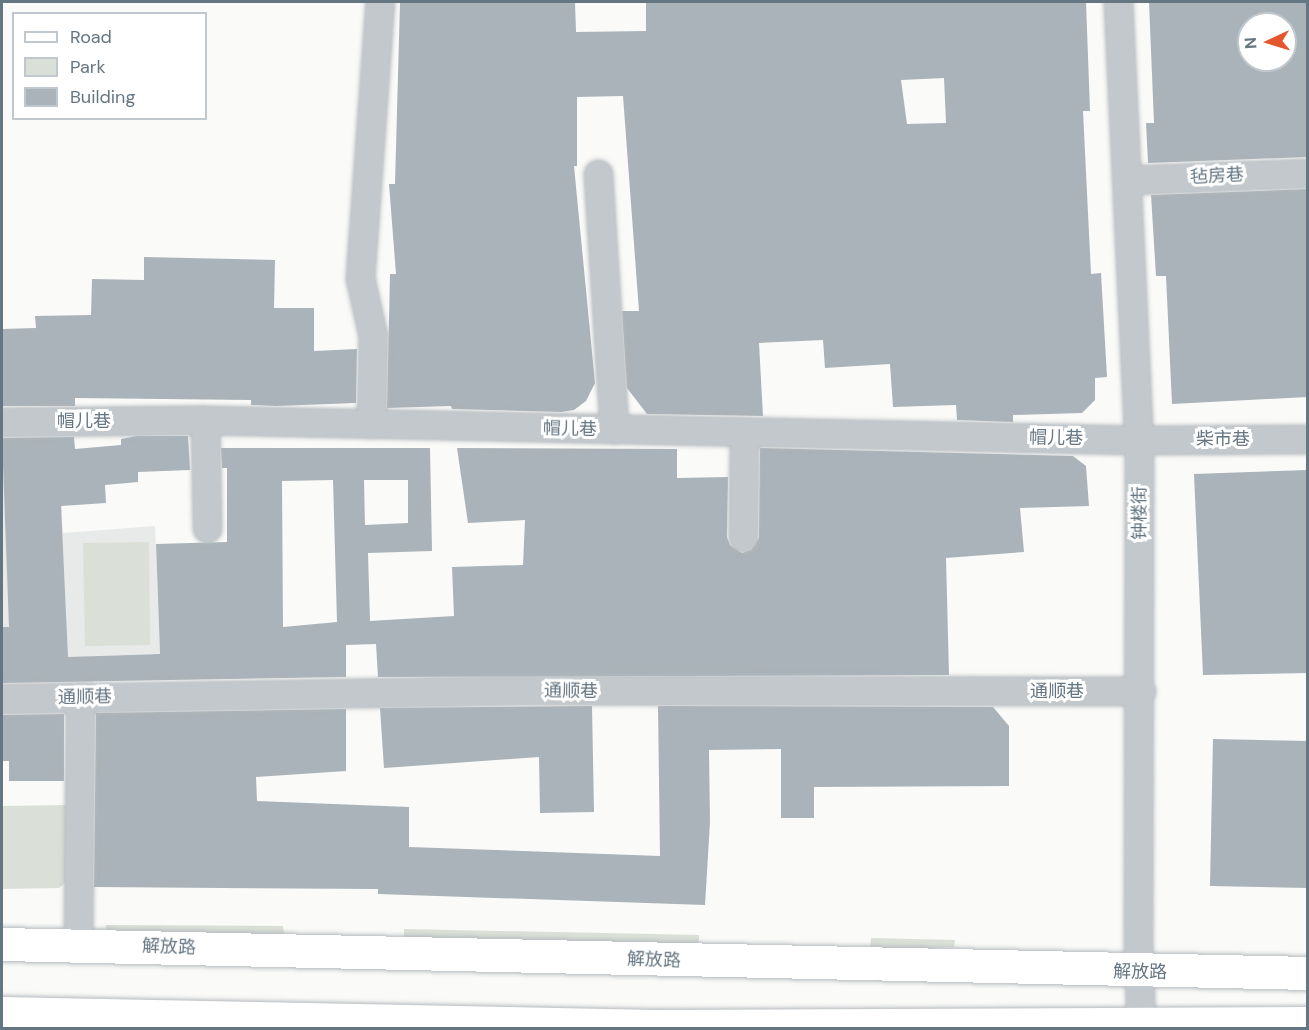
<!DOCTYPE html>
<meta charset="utf-8">
<style>
body{margin:0}
#map{position:relative;width:1309px;height:1030px;overflow:hidden;background:#fafaf8;font-family:"DM Sans","Noto Sans SC",sans-serif}
div>[style]{position:absolute}
.built>*{inset:0;background:#e8e9e9}
.green>*{inset:0;background:#dadfd7}
.building>*{inset:0;background:#aab3b9}
.roads{filter:drop-shadow(0 0 2px #b5babe) drop-shadow(0 0 2px #b5babe)}
.minor>*{height:27px;margin:-13.5px;padding:0 13.5px;transform-origin:13.5px;border-radius:13.5px;background:#c3c8cc}
.major>*{height:33px;margin:-16.5px;padding:0 16.5px;transform-origin:16.5px;border-radius:16.5px;background:#fff}
span{translate:-50% -50%;white-space:nowrap;text-align:center;line-height:1.15;-webkit-text-stroke:6px #fff;paint-order:stroke}
.street-label{font-size:18px;color:#657683}
.frame{position:absolute;inset:0;border:3px solid #657683;pointer-events:none}
.legend{position:absolute;left:12px;top:12px;width:195px;height:108px;box-sizing:border-box;background:#fff;border:2px solid #c1c8cd;margin:0;padding:8px 10px;list-style:none;font-size:18px;color:#657683}
.legend li{display:flex;align-items:center;gap:12px;height:30px}
.legend b{width:30px;border:2px solid #c1c8cd}
.north{position:absolute;left:1237px;top:12px;width:60px;height:60px;box-sizing:border-box;background:#fff;border:2px solid #c1c8cd;border-radius:50%;rotate:266deg;font-size:16px;font-weight:700;line-height:24px;text-align:center;color:#657683}
.north::after{content:'';display:block;margin:auto;width:21px;height:27px;background:#e4572e;clip-path:polygon(50% 0,100% 100%,50% 72%,0 100%)}
</style>
<div id="map">
<div class="built">
<div style="clip-path:polygon(60px 470px,63px 533px,155px 526px,160px 654px,92px 656px,93px 686px,2px 686px,2px 472px)"></div>
</div>
<div class="green">
<div style="clip-path:polygon(149px 542px,150px 645px,85px 646px,83px 543px)"></div>
<div style="clip-path:polygon(67px 805px,67px 881px,59px 888px,2px 889px,2px 806px)"></div>
<div style="clip-path:polygon(106px 925px,283px 926px,285px 939px,105px 936px)"></div>
<div style="clip-path:polygon(404px 929px,699px 935px,699px 947px,404px 942px)"></div>
<div style="clip-path:polygon(871px 938px,955px 940px,954px 947px,870px 951px)"></div>
</div>
<div class="building">
<div style="clip-path:polygon(evenodd,400px 2px,575px 2px,576px 32px,646px 31px,646px 2px,1086px 2px,1090px 111px,1083px 111px,1091px 274px,1101px 273px,1107px 377px,1095px 378px,1095px 400px,1082px 413px,1013px 415px,1013px 422px,957px 420px,956px 405px,893px 407px,890px 364px,825px 368px,823px 340px,759px 343px,763px 416px,647px 414px,627px 388px,622px 311px,639px 311px,623px 96px,577px 97px,577px 166px,574px 166px,595px 383px,586px 401px,574px 410px,561px 412px,452px 409px,451px 406px,387px 408px,390px 274px,396px 274px,389px 184px,395px 184px,400px 2px,944px 78px,946px 123px,907px 124px,901px 80px,944px 78px)"></div>
<div style="clip-path:polygon(evenodd,1149px 2px,1308px 2px,1308px 157px,1148px 163px,1146px 123px,1154px 123px,1149px 2px,1249px 24px,1285px 24px,1285px 60px,1249px 60px,1249px 24px)"></div>
<div style="clip-path:polygon(1308px 189px,1308px 397px,1172px 404px,1166px 276px,1156px 276px,1151px 195px)"></div>
<div style="clip-path:polygon(144px 257px,275px 260px,274px 308px,314px 308px,314px 351px,357px 349px,356px 403px,276px 406px,251px 405px,251px 400px,75px 398px,75px 406px,2px 406px,2px 329px,36px 328px,35px 316px,91px 315px,92px 279px,144px 280px)"></div>
<div style="clip-path:polygon(evenodd,136px 436px,188px 436px,190px 470px,138px 472px,138px 482px,105px 485px,106px 503px,61px 506px,68px 657px,160px 654px,156px 544px,227px 542px,227px 468px,222px 468px,221px 448px,430px 448px,432px 551px,368px 553px,370px 621px,454px 616px,452px 567px,523px 565px,525px 520px,468px 523px,457px 448px,677px 449px,677px 478px,728px 477px,727px 537px,730px 545px,742px 553px,751px 550px,759px 538px,760px 448px,1073px 456px,1086px 466px,1089px 506px,1020px 508px,1024px 552px,946px 558px,949px 675px,378px 677px,376px 644px,346px 645px,346px 677px,2px 683px,2px 627px,9px 627px,2px 438px,74px 437px,75px 449px,121px 445px,121px 439px,136px 436px,333px 480px,337px 622px,283px 627px,282px 481px,333px 480px,136px 436px,364px 480px,408px 480px,408px 523px,365px 525px,364px 480px)"></div>
<div style="clip-path:polygon(1308px 470px,1308px 673px,1203px 675px,1194px 474px)"></div>
<div style="clip-path:polygon(592px 706px,594px 812px,540px 813px,539px 757px,384px 768px,380px 708px)"></div>
<div style="clip-path:polygon(658px 706px,993px 707px,1009px 726px,1009px 786px,814px 787px,814px 818px,781px 818px,781px 749px,709px 750px,710px 822px,705px 905px,378px 894px,378px 889px,94px 887px,96px 713px,346px 709px,346px 771px,256px 777px,257px 801px,409px 807px,409px 847px,660px 856px)"></div>
<div style="clip-path:polygon(64px 714px,64px 781px,9px 781px,9px 761px,2px 761px,2px 715px)"></div>
<div style="clip-path:polygon(1213px 739px,1308px 741px,1308px 888px,1210px 886px)"></div>
</div>
<div class="roads">
<div class="minor">
<div style="left:1118px;top:2px;width:439px;rotate:87.3deg"></div>
<div style="left:1139px;top:440px;width:503px;rotate:90.11deg"></div>
<div style="left:1138px;top:943px;width:85px;rotate:88deg"></div>
<div style="left:598px;top:174px;width:256px;rotate:86.4deg"></div>
<div style="left:1127px;top:180px;width:181px;rotate:-2.2deg"></div>
<div style="left:205px;top:420px;width:108px;rotate:88.9deg"></div>
<div style="left:2px;top:422px;width:203px;rotate:-0.6deg"></div>
<div style="left:205px;top:420px;width:934px;rotate:1.23deg"></div>
<div style="left:1139px;top:440px;width:169px;rotate:-0.3deg"></div>
<div style="left:371px;top:424px;width:88px;rotate:-88.7deg"></div>
<div style="left:373px;top:336px;width:59px;rotate:-102.6deg"></div>
<div style="left:360px;top:278px;width:277px;rotate:-85.9deg"></div>
<div style="left:743px;top:537px;width:104px;rotate:-89.4deg"></div>
<div style="left:2px;top:699px;width:520px;rotate:-0.99deg"></div>
<div style="left:522px;top:690px;width:619px;rotate:0.09deg"></div>
<div style="left:78px;top:945px;width:248px;rotate:-89.5deg"></div>
</div>
<div class="major">
<div style="left:2px;top:944px;width:1306px;rotate:1.27deg"></div>
<div style="left:2px;top:1013px;width:653px;rotate:1.14deg"></div>
<div style="left:655px;top:1026px;width:653px;rotate:-0.26deg"></div>
</div>
</div>
<div class="street-label">
<span style="left:1217px;top:176px;rotate:-3deg">毡房巷</span>
<span style="left:84px;top:421px">帽儿巷</span>
<span style="left:570px;top:429px;rotate:1deg">帽儿巷</span>
<span style="left:1056px;top:438px;rotate:1deg">帽儿巷</span>
<span style="left:1223px;top:439px">柴市巷</span>
<span style="left:1140px;top:513px;rotate:-90deg">钟楼街</span>
<span style="left:571px;top:691px;rotate:1deg">通顺巷</span>
<span style="left:1057px;top:691px">通顺巷</span>
<span style="left:85px;top:697px;rotate:-1deg">通顺巷</span>
<span style="left:169px;top:947px;rotate:2deg">解放路</span>
<span style="left:654px;top:960px;rotate:2deg">解放路</span>
<span style="left:1140px;top:972px;rotate:1deg">解放路</span>
</div>
<div class="frame"></div>
<ul class="legend">
<li><b style="height:8px;background:#fff"></b>Road</li>
<li><b style="height:16px;background:#dadfd7"></b>Park</li>
<li><b style="height:16px;background:#aab3b9"></b>Building</li>
</ul>
<div class="north">N</div>
</div>
